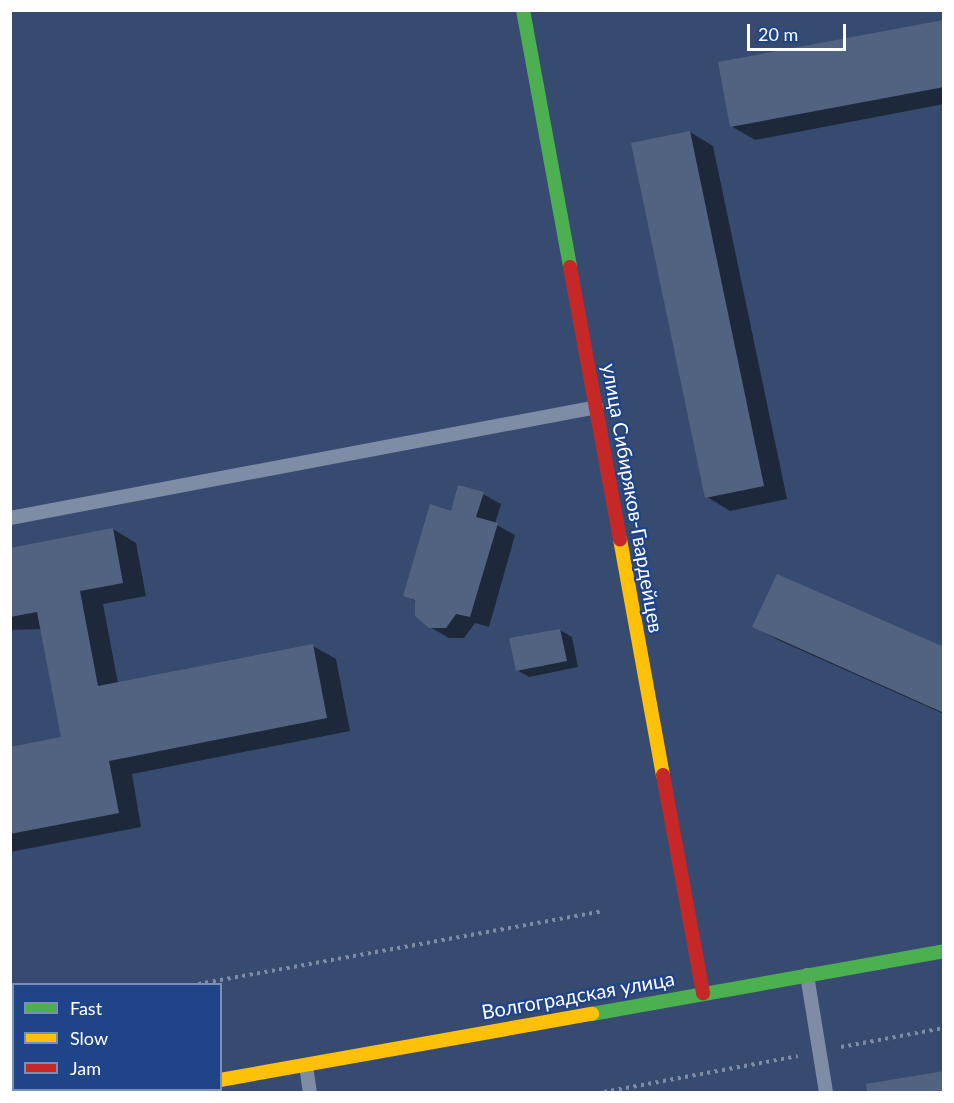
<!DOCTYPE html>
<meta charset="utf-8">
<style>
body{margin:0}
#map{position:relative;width:954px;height:1103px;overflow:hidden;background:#374b70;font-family:Lato,sans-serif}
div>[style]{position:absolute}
.shadow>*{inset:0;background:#0007}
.building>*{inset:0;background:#526381}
.path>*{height:4px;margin-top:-2px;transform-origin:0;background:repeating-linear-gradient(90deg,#7e8ca6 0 3px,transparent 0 7.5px)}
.lane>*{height:14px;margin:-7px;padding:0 7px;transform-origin:7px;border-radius:7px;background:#7e8ca6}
.fast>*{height:14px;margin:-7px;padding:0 7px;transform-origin:7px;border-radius:7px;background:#4caf50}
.slow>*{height:14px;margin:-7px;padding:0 7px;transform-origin:7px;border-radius:7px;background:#ffc107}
.jam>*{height:14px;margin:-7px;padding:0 7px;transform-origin:7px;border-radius:7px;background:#c62828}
span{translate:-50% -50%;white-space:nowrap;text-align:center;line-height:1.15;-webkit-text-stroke:4.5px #1f4488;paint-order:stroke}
.street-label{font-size:20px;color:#fff}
.frame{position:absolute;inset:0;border:12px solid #fff;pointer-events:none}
.legend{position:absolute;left:12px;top:983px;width:210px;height:108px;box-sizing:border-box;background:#1f4488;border:2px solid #798fb8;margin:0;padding:8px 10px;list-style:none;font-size:18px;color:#fff}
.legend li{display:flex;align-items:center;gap:12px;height:30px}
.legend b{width:30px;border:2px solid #798fb8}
.scale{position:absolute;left:747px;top:24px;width:99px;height:27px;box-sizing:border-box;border:3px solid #fff;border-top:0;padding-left:8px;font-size:18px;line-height:21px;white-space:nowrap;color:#fff;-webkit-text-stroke:4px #1f4488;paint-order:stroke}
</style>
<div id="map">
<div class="shadow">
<div style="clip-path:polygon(944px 21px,944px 104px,755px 140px,731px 126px)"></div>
<div style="clip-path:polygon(690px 132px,713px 146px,787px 499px,730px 511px,707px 497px)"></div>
<div style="clip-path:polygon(483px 494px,501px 504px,495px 524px,515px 535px,489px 627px,475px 623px,464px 638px,449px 638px,430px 627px,417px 602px,405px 595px,452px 512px)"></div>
<div style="clip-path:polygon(113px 529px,136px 543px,146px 596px,103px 604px,118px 683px,313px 646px,336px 659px,350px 731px,132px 774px,141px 827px,10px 852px,10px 748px,62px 738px,42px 629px,10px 630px,10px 549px)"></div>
<div style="clip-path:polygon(754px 626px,944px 649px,944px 714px,778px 640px)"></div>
<div style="clip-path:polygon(560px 630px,572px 637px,578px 667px,529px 677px,517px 670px)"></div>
<div style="clip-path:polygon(944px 1072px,944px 1092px,869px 1092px,868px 1086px)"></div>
</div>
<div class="building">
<div style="clip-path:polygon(944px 20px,944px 87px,730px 127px,718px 62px)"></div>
<div style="clip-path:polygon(690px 131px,764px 486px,705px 498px,631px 143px)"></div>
<div style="clip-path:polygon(458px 485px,484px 492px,476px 517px,498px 523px,470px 617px,456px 614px,446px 628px,429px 628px,415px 616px,415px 600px,403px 596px,430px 504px,451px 511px)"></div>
<div style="clip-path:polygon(113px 528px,123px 583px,80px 591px,98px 686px,313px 644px,327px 718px,109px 761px,119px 813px,10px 834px,10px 747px,61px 737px,37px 612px,10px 617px,10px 548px)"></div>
<div style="clip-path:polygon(777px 574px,944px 647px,944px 713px,752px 627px)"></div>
<div style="clip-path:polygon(560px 629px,567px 661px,516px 671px,509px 638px)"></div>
<div style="clip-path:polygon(944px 1071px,944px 1092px,867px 1092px,866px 1084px)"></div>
</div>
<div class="path">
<div style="left:198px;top:984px;width:412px;rotate:-10.2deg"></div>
<div style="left:10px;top:1018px;width:4px"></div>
<div style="left:841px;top:1047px;width:105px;rotate:-10.5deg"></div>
<div style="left:604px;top:1092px;width:197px;rotate:-10.5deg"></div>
</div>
<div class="lane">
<div style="left:10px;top:518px;width:597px;rotate:-10.71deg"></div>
<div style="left:807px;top:975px;width:119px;rotate:80.8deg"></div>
<div style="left:306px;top:1065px;width:27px;rotate:82deg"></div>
</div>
<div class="fast">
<div style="left:523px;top:10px;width:261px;rotate:79.6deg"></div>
<div style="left:592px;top:1014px;width:358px;rotate:-10.1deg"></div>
<div style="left:150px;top:1092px;width:17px;rotate:-7deg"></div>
</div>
<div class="slow">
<div style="left:620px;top:539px;width:240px;rotate:79.7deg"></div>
<div style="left:220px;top:1080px;width:378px;rotate:-10.1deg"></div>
</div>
<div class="jam">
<div style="left:570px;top:267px;width:277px;rotate:79.6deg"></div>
<div style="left:663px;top:775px;width:222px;rotate:79.6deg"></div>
</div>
<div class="street-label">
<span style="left:633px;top:498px;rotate:80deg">улица Сибиряков-Гвардейцев</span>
<span style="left:578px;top:995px;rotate:-10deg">Волгоградская улица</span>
</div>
<div class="frame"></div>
<ul class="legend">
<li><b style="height:8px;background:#4caf50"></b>Fast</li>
<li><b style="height:8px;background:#ffc107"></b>Slow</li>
<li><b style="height:8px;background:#c62828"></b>Jam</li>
</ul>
<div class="scale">20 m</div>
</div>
